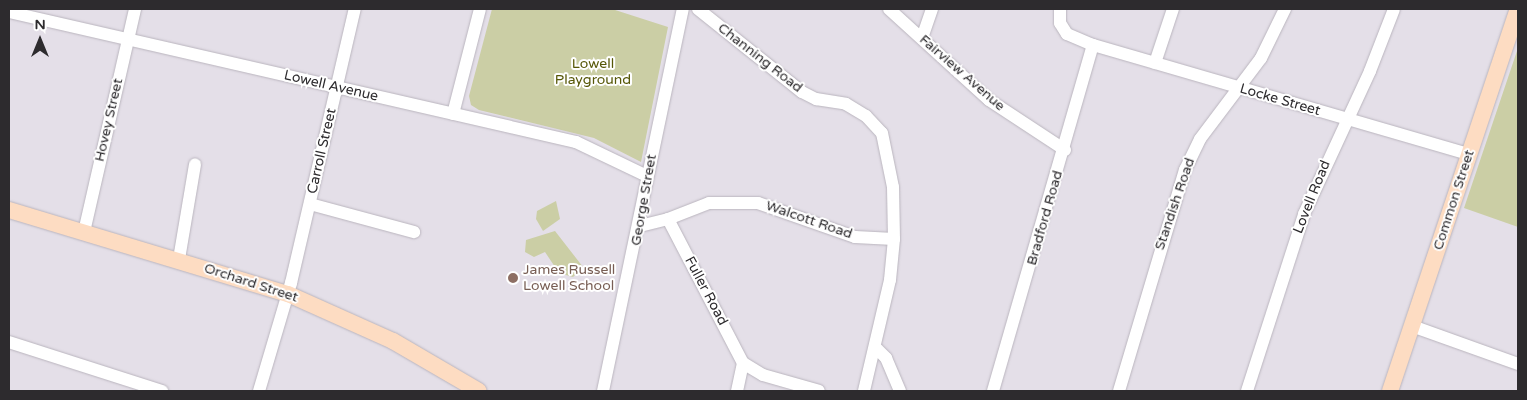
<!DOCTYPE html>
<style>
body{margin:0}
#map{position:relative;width:1527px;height:400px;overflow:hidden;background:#e4dfe8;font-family:"Varela Round",sans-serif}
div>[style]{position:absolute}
.green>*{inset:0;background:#cbcea5}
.roads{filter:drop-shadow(0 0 1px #bab5be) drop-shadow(0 0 1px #bab5be)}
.minor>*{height:12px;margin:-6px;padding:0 6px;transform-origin:6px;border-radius:6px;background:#fff}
.major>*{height:16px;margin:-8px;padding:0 8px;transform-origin:8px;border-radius:8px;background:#fddcc2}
.dots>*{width:14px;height:14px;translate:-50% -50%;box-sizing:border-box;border:2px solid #fff;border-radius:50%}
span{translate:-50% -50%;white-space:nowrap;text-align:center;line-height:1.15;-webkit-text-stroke:4px #fff;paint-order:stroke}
.street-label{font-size:14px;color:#2d2b2e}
.park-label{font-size:14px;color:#565707}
.education-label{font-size:14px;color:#785e54}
.left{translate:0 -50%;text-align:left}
.frame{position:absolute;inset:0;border:10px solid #2d2b2e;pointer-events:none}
.north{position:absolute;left:15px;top:15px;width:50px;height:50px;-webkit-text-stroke:4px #fff;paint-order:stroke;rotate:0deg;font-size:14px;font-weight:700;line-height:20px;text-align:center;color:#2d2b2e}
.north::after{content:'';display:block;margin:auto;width:18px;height:22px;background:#2d2b2e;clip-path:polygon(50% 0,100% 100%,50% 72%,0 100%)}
</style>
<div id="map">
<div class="green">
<div style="clip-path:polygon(492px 9px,612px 9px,668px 27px,641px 162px,594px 138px,479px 110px,471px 105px,469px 96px)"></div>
<div style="clip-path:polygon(1518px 48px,1518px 227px,1464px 208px)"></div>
<div style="clip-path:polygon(556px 201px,560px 219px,543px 231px,536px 219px,537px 211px)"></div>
<div style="clip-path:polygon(555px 231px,583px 267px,573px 277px,559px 273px,545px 252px,534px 257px,525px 252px,526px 240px)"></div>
</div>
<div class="roads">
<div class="minor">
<div style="left:698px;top:9px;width:133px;rotate:38.6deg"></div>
<div style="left:802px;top:92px;width:16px;rotate:27deg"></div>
<div style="left:816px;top:99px;width:30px;rotate:9deg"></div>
<div style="left:846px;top:104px;width:23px;rotate:31deg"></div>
<div style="left:866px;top:116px;width:23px;rotate:47deg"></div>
<div style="left:882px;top:133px;width:55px;rotate:78.5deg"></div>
<div style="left:893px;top:187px;width:52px;rotate:88.9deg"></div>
<div style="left:894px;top:239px;width:41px;rotate:95.6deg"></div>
<div style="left:890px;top:280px;width:114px;rotate:103.2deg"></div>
<div style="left:889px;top:9px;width:135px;rotate:42.3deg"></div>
<div style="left:989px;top:100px;width:91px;rotate:33.3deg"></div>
<div style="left:1060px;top:9px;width:14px;rotate:90deg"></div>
<div style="left:1060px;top:23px;width:13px;rotate:58deg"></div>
<div style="left:1067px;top:34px;width:28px;rotate:23deg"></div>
<div style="left:1093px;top:45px;width:391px;rotate:16.2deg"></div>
<div style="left:9px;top:12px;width:582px;rotate:12.91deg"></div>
<div style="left:576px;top:142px;width:79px;rotate:25.6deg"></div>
<div style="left:922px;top:38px;width:31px;rotate:-71deg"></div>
<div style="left:1155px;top:63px;width:57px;rotate:-71.6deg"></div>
<div style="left:453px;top:114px;width:108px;rotate:-75.6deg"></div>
<div style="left:310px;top:204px;width:108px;rotate:15.1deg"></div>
<div style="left:668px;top:219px;width:44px;rotate:-21.3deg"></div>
<div style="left:709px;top:203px;width:49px"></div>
<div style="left:758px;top:203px;width:103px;rotate:19.3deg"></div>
<div style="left:855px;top:237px;width:39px;rotate:3deg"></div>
<div style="left:640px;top:226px;width:29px;rotate:-14deg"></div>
<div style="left:668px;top:219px;width:162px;rotate:62.5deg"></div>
<div style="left:743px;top:363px;width:29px;rotate:102deg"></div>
<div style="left:84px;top:232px;width:229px;rotate:-77.1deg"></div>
<div style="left:179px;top:259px;width:96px;rotate:-80.4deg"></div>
<div style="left:1412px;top:326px;width:113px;rotate:19.7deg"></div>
<div style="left:9px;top:342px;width:161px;rotate:17.8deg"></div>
<div style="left:875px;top:347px;width:16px;rotate:45deg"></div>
<div style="left:886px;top:358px;width:36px;rotate:67deg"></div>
<div style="left:743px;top:363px;width:23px;rotate:31deg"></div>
<div style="left:763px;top:375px;width:58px;rotate:15.9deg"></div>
<div style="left:259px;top:391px;width:113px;rotate:-73.5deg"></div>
<div style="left:291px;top:283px;width:281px;rotate:-76.9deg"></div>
<div style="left:603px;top:391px;width:390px;rotate:-78.2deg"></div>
<div style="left:993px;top:391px;width:360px;rotate:-73.9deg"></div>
<div style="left:1119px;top:391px;width:231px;rotate:-73.4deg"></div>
<div style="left:1185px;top:170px;width:34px;rotate:-64deg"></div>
<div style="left:1200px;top:139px;width:101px;rotate:-53deg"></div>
<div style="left:1261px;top:58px;width:55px;rotate:-63.9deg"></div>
<div style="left:1247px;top:391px;width:186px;rotate:-72.1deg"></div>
<div style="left:1304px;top:214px;width:157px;rotate:-65.2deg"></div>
<div style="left:1370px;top:71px;width:66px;rotate:-68.8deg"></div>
</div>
<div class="major">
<div style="left:9px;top:210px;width:291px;rotate:16.8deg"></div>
<div style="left:288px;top:294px;width:115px;rotate:24.1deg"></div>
<div style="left:393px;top:341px;width:99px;rotate:30.2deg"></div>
<div style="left:1390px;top:391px;width:403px;rotate:-71.5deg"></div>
</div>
</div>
<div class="dots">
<div style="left:513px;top:278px;background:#8d6e63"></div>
</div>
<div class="street-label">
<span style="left:760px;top:58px;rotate:38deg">Channing Road</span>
<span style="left:962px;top:73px;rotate:41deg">Fairview Avenue</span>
<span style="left:331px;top:86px;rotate:13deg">Lowell Avenue</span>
<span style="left:1280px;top:100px;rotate:16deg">Locke Street</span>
<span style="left:109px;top:120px;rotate:-77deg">Hovey Street</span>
<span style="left:322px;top:151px;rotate:-77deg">Carroll Street</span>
<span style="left:1312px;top:197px;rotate:-68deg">Lovell Road</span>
<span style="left:644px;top:200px;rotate:-80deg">George Street</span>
<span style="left:1454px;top:200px;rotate:-72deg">Common Street</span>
<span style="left:1175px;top:204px;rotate:-71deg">Standish Road</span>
<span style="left:1045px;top:218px;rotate:-74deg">Bradford Road</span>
<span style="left:809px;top:220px;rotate:19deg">Walcott Road</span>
<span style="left:251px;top:283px;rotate:18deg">Orchard Street</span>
<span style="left:706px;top:291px;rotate:62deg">Fuller Road</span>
</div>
<div class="park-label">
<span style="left:593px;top:72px">Lowell<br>Playground</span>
</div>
<div class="education-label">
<span class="left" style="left:523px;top:278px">James Russell<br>Lowell School</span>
</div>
<div class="frame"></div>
<div class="north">N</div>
</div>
